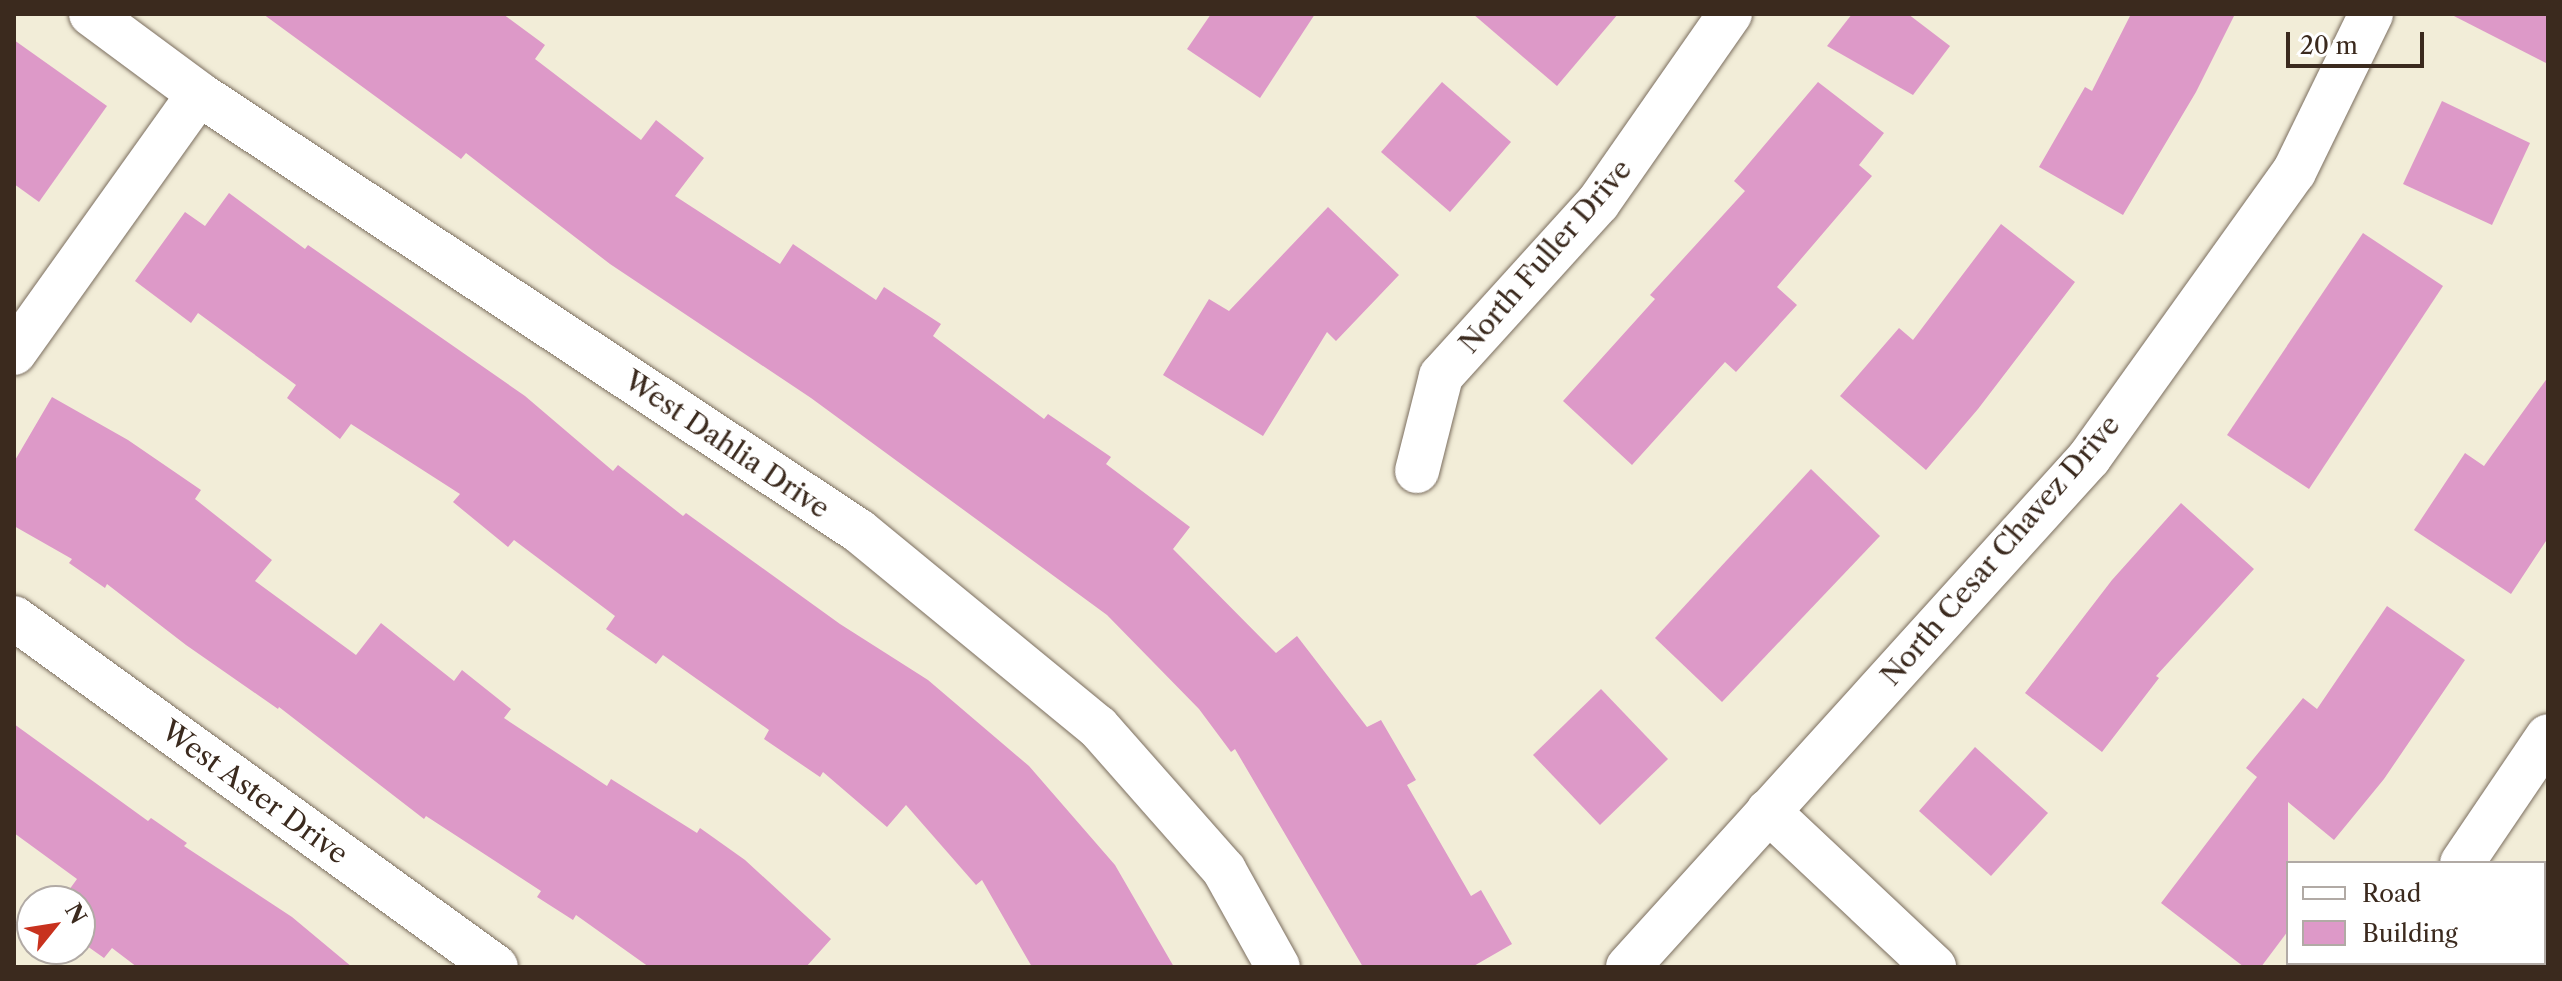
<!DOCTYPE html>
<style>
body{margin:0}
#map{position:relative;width:2562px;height:981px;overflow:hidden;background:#f2edd8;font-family:"Libre Caslon Text",serif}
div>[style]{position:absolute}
.building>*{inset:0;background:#dd99c8}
.roads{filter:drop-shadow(0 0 2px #7b6e5f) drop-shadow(0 0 2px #7b6e5f)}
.street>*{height:44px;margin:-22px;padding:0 22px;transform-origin:22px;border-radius:22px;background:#fff}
span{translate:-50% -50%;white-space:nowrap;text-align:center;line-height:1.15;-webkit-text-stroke:8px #fff;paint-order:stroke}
.street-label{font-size:28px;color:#3b2a1e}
.frame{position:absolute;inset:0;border:16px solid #3b2a1e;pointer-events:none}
.legend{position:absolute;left:2286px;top:861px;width:260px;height:104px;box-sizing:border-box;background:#fff;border:2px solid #b1aaa5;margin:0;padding:10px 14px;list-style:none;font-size:24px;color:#3b2a1e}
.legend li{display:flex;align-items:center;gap:16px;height:40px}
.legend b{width:40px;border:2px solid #b1aaa5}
.north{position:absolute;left:16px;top:885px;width:80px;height:80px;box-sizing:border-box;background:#fff;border:2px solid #b1aaa5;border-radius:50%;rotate:60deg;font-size:22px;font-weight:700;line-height:32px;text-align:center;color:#3b2a1e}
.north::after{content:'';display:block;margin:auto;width:28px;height:36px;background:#c8321e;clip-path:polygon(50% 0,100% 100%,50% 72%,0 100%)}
.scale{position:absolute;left:2286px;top:32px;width:138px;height:36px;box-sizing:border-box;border:4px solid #3b2a1e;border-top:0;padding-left:10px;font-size:24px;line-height:28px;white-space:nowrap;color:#3b2a1e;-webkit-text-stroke:6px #fff;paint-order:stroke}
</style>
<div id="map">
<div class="building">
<div style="clip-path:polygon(263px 14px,503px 14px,545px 45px,535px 59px,641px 140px,656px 120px,704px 158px,675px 196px,780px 264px,793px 244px,876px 300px,884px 287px,941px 324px,933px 336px,1044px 419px,1048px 414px,1111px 457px,1106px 464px,1190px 527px,1173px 549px,1276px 653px,1297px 636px,1367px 727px,1381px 720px,1416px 780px,1407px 785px,1471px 896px,1481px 890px,1512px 944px,1472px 967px,1363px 967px,1235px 749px,1231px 752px,1199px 709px,1107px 615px,811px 398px,610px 264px,466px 153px,461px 159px)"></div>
<div style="clip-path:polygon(1211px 14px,1315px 14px,1260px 98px,1187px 49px)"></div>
<div style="clip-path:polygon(1473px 14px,1618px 14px,1557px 86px)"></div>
<div style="clip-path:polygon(1852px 14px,1908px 14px,1950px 46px,1913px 95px,1827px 46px)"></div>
<div style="clip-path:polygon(2131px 14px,2235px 14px,2196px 92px,2123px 215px,2039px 167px,2085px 87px,2092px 91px)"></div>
<div style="clip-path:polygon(2450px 14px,2548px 14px,2548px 64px)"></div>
<div style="clip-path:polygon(14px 40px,107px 106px,39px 202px,14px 184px)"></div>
<div style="clip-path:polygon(1442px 82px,1511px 142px,1450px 212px,1381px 152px)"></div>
<div style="clip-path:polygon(1818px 82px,1884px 133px,1859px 165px,1872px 176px,1777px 287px,1797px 305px,1736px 372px,1725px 362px,1632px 465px,1563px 401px,1655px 299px,1650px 295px,1745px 191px,1734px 181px)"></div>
<div style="clip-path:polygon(2442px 101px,2530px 143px,2492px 225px,2403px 184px)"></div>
<div style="clip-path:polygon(229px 193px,305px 249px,308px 245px,525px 396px,613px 471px,618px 465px,683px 516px,686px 513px,840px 624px,928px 680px,1029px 766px,1115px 865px,1174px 967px,1032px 967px,982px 880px,976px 885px,906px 805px,887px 827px,823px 772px,820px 777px,764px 739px,769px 730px,663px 655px,656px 664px,606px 629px,615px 616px,514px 540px,508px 547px,453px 502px,460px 494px,351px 424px,340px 439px,287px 398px,296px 385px,198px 313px,191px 323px,135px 281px,185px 212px,205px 226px)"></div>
<div style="clip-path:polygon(1328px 207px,1399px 275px,1336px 341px,1327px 332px,1263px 436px,1163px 375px,1209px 299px,1229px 311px)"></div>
<div style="clip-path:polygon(2001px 224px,2075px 282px,1978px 409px,1926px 470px,1840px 396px,1899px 328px,1913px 340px)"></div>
<div style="clip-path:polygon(2363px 233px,2443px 286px,2309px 489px,2227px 435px)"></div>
<div style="clip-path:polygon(2548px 377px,2548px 538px,2511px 594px,2414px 530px,2465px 453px,2484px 466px)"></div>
<div style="clip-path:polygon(52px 397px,128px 440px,201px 490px,195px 499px,272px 560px,255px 581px,356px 655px,381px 623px,454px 681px,462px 670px,511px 709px,504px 718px,607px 786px,611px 779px,697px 833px,700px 828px,745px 860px,831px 939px,806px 967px,649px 967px,576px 915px,573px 920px,537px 897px,541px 891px,426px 816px,424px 819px,279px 707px,278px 709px,186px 645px,107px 584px,105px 588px,69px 563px,72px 559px,14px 526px,14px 462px)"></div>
<div style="clip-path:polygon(1811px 469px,1880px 536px,1722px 702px,1655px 638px)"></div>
<div style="clip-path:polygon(2181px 503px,2254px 569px,2156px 676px,2159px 678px,2102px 752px,2025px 693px,2112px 580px)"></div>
<div style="clip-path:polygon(2387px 606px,2465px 660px,2384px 779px,2334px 840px,2288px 802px,2288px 931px,2261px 967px,2244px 967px,2161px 903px,2257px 777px,2246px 768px,2303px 698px,2317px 709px)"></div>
<div style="clip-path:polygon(1601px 689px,1668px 759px,1600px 825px,1533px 755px)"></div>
<div style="clip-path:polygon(14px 724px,148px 821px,151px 818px,187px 843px,184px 846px,292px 917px,352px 967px,137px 967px,112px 948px,104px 958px,80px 941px,80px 901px,61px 901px,77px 879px,14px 833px)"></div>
<div style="clip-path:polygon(1975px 747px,2048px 813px,1991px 876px,1919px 811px)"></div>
</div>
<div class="roads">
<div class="street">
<div style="left:91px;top:14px;width:134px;rotate:36.5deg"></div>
<div style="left:199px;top:94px;width:792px;rotate:33.51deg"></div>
<div style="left:859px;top:531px;width:309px;rotate:39.4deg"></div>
<div style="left:1098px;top:727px;width:191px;rotate:48.6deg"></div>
<div style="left:1224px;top:870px;width:111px;rotate:60.9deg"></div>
<div style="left:14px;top:353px;width:318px;rotate:-54.5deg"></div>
<div style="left:1417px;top:471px;width:98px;rotate:-75.8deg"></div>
<div style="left:1441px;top:376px;width:234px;rotate:-47.8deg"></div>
<div style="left:1598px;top:203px;width:231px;rotate:-55.1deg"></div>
<div style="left:14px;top:618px;width:595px;rotate:35.91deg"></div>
<div style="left:1768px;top:811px;width:228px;rotate:43.2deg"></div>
<div style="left:2462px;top:863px;width:153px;rotate:-55.9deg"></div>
<div style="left:1628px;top:967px;width:687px;rotate:-47.83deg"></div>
<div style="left:2089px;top:458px;width:352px;rotate:-54.4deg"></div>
<div style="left:2294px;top:172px;width:176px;rotate:-64deg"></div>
<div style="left:2391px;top:967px;width:5px;rotate:-53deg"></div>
</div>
</div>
<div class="street-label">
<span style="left:1545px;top:256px;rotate:-49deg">North Fuller Drive</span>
<span style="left:727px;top:444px;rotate:34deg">West Dahlia Drive</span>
<span style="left:2000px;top:550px;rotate:-49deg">North Cesar Chavez Drive</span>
<span style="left:255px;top:792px;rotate:36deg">West Aster Drive</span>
</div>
<div class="frame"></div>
<ul class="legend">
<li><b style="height:10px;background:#fff"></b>Road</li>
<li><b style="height:22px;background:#dd99c8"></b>Building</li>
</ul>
<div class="north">N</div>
<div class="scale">20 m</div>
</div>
